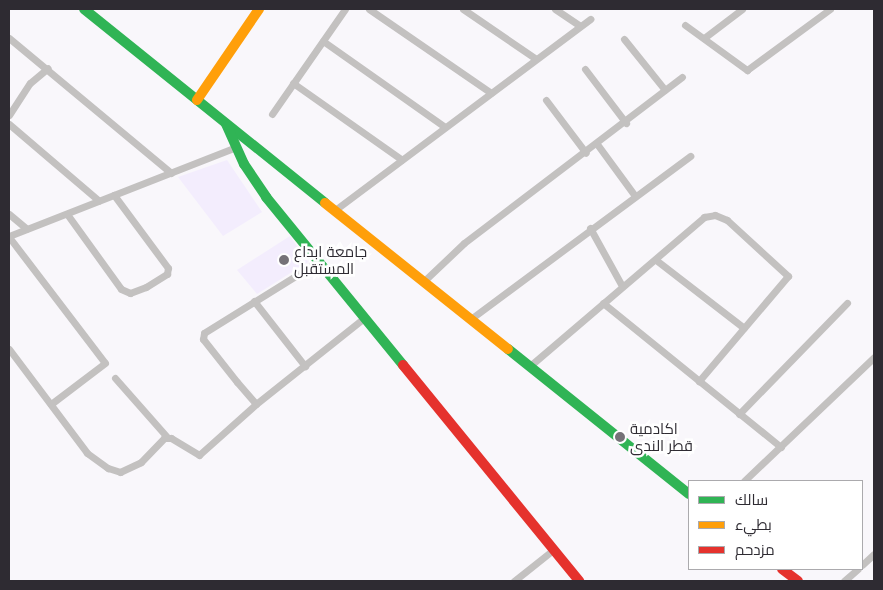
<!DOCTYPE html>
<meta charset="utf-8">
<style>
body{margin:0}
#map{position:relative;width:883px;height:590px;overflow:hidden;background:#f9f7fb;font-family:Poppins,Cairo,sans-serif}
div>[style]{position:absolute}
.built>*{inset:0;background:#f3edfd}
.street>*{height:7px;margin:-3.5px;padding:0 3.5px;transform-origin:3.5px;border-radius:3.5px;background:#c3c1c0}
.fast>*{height:10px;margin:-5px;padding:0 5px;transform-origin:5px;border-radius:5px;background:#30b455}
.slow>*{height:10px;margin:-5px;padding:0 5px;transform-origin:5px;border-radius:5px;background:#ff9f0a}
.jam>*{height:10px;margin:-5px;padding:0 5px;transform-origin:5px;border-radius:5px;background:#e5322d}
.dots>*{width:14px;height:14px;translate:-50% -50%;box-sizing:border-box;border:2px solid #fff;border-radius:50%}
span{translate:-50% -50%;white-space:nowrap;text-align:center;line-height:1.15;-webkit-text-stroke:5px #fff;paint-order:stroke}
.poi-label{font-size:15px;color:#2e2b32}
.left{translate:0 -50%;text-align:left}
.frame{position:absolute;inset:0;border:10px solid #2e2b32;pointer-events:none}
.legend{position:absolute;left:688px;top:480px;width:175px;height:90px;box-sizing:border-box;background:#fff;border:1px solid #abaaad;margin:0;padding:6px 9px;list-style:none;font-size:15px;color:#2e2b32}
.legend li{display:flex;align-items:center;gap:10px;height:25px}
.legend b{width:25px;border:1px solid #abaaad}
</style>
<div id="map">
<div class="built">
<div style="clip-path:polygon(227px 160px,262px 212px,223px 236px,178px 177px)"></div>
<div style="clip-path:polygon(290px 236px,308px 262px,257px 294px,237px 270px)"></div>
</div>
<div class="street">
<div style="left:369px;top:9px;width:148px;rotate:34.5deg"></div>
<div style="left:463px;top:9px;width:88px;rotate:34.4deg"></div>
<div style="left:555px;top:9px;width:30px;rotate:34deg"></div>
<div style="left:685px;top:25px;width:77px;rotate:36deg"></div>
<div style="left:747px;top:70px;width:103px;rotate:-36.3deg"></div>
<div style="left:9px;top:38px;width:211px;rotate:39.8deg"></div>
<div style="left:704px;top:38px;width:48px;rotate:-37.3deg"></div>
<div style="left:624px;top:39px;width:65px;rotate:51.2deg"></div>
<div style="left:323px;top:41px;width:149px;rotate:35.2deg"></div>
<div style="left:585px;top:69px;width:68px;rotate:52.8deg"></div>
<div style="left:293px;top:83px;width:133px;rotate:35.2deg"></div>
<div style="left:546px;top:100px;width:66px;rotate:53deg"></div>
<div style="left:272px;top:114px;width:128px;rotate:-55.2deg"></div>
<div style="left:9px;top:115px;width:38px;rotate:-57deg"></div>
<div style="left:30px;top:83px;width:23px;rotate:-40deg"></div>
<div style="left:9px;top:124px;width:118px;rotate:40.5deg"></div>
<div style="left:597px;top:144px;width:64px;rotate:53.8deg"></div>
<div style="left:335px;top:210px;width:319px;rotate:-36.8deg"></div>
<div style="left:9px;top:214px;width:23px;rotate:40deg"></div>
<div style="left:67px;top:214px;width:92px;rotate:54.2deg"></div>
<div style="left:121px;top:289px;width:10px;rotate:24deg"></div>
<div style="left:130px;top:293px;width:17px;rotate:-21deg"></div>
<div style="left:146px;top:287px;width:25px;rotate:-32deg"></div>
<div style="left:167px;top:274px;width:6px;rotate:-81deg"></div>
<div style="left:168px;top:268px;width:91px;rotate:-126.5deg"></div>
<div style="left:590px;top:228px;width:66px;rotate:61.1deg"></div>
<div style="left:9px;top:236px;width:244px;rotate:-21.4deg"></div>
<div style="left:9px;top:237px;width:158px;rotate:52.7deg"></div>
<div style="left:105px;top:363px;width:68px;rotate:142.8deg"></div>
<div style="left:656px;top:260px;width:111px;rotate:37.7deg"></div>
<div style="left:318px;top:262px;width:134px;rotate:148.1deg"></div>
<div style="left:204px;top:333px;width:6px;rotate:99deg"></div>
<div style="left:203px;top:339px;width:55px;rotate:51.7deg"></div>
<div style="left:237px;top:382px;width:29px;rotate:49deg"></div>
<div style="left:256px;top:404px;width:138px;rotate:-38.5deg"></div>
<div style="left:424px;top:281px;width:55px;rotate:-43.5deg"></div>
<div style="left:464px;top:243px;width:274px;rotate:-37.3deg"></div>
<div style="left:254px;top:301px;width:83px;rotate:51.9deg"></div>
<div style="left:603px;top:303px;width:229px;rotate:39deg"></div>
<div style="left:472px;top:318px;width:272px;rotate:-36.6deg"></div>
<div style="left:9px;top:349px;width:130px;rotate:53.1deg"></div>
<div style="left:87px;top:453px;width:26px;rotate:36deg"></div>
<div style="left:108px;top:468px;width:13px;rotate:18deg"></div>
<div style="left:120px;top:472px;width:23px;rotate:-25deg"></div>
<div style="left:141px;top:462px;width:33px;rotate:-46deg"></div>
<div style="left:164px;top:438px;width:7px"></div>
<div style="left:171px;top:438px;width:33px;rotate:31deg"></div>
<div style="left:199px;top:455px;width:76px;rotate:-41.8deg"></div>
<div style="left:531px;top:365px;width:228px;rotate:-40.5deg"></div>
<div style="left:704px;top:217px;width:11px;rotate:-10deg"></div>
<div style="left:715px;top:215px;width:13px;rotate:23deg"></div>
<div style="left:727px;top:220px;width:83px;rotate:42.6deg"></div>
<div style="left:788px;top:276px;width:138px;rotate:130.3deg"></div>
<div style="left:115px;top:378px;width:79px;rotate:48.6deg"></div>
<div style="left:739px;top:414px;width:155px;rotate:-45.8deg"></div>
<div style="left:744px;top:481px;width:180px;rotate:-43.6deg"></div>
<div style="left:862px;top:565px;width:16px;rotate:-43deg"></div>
<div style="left:514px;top:581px;width:50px;rotate:-38.5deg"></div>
<div style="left:844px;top:581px;width:18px;rotate:-41deg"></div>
</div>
<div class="fast">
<div style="left:84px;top:9px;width:309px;rotate:38.8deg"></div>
<div style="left:226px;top:124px;width:44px;rotate:65.8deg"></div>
<div style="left:244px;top:164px;width:40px;rotate:56deg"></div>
<div style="left:266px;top:197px;width:217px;rotate:50.8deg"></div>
<div style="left:508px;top:349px;width:232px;rotate:38.7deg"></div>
</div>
<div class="slow">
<div style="left:197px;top:100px;width:110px;rotate:-55.7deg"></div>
<div style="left:325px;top:203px;width:234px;rotate:38.6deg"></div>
</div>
<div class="jam">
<div style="left:403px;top:365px;width:279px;rotate:50.8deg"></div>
<div style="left:782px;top:569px;width:20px;rotate:37deg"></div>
</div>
<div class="dots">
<div style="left:284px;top:260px;background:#757278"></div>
<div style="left:620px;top:437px;background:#757278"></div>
</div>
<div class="poi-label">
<span class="left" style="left:294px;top:260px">جامعة ابداع<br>المستقبل</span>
<span class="left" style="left:630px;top:437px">اكادمية<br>قطر الندى</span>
</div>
<div class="frame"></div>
<ul class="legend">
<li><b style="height:6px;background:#30b455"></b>سالك</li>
<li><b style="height:6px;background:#ff9f0a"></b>بطيء</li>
<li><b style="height:6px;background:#e5322d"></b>مزدحم</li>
</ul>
</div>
